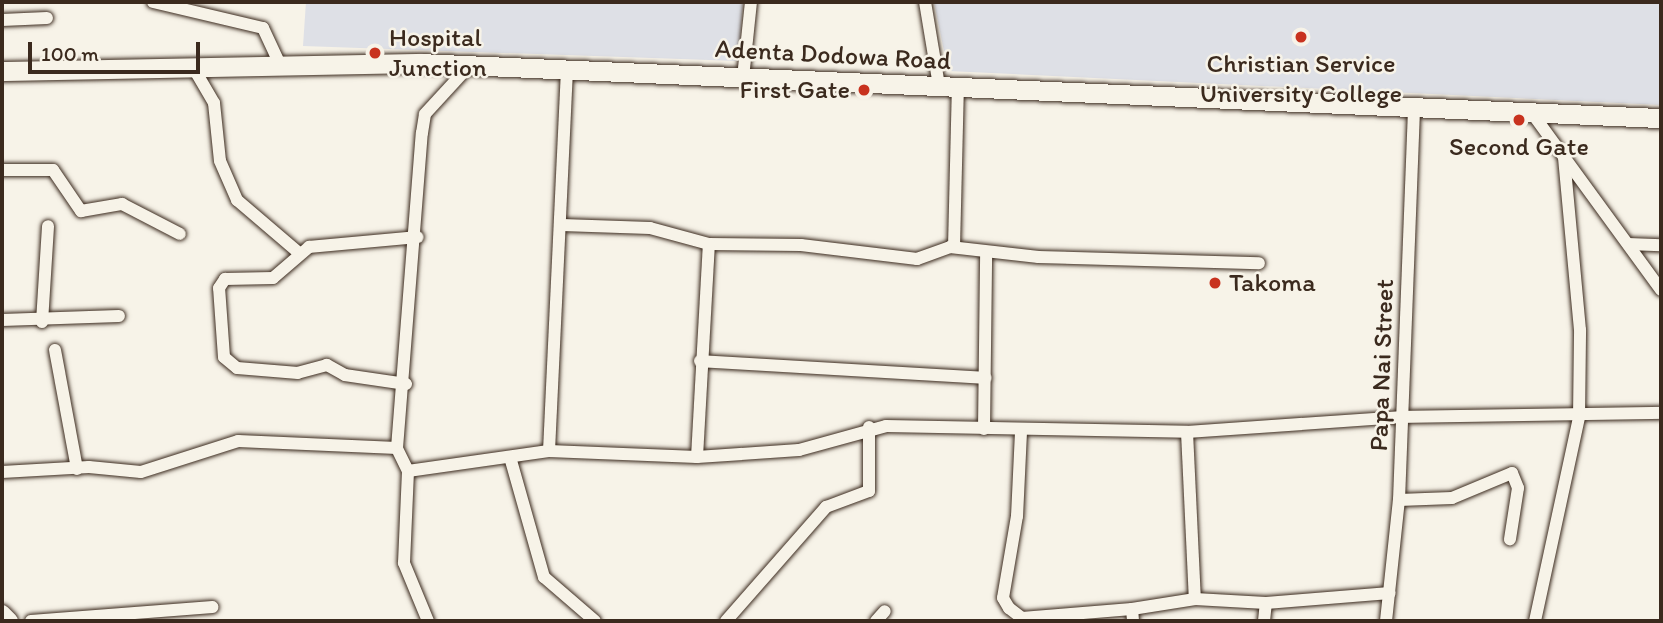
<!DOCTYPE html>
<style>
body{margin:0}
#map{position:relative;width:1663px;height:623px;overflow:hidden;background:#f7f3e8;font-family:Itim,sans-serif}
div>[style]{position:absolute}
.built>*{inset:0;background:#dee0e6}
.roads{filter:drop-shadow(0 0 2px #3b2a1e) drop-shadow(0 0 2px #3b2a1e)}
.minor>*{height:12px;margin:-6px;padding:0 6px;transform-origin:6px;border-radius:6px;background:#f7f3e8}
.tertiary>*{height:16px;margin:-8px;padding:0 8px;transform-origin:8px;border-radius:8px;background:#f7f3e8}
.primary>*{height:19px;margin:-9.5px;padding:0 9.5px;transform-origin:9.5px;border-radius:9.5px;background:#f7f3e8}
.dots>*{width:19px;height:19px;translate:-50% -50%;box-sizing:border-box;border:4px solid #f7f3e8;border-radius:50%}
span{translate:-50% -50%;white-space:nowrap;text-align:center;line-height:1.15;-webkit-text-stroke:5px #f7f3e8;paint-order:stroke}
.poi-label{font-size:26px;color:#3b2a1e}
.left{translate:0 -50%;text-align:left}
.right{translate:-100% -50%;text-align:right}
.street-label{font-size:26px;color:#3b2a1e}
.frame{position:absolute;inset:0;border:4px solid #3b2a1e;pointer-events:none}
.scale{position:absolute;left:28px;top:42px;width:172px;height:32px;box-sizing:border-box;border:4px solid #3b2a1e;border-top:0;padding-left:9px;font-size:21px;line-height:24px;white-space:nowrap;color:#3b2a1e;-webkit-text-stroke:5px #f7f3e8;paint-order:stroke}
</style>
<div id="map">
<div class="built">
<div style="clip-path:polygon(306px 2px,743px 2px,738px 61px,303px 46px)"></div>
<div style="clip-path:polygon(934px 2px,1661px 2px,1661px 105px,948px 71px)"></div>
</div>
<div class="roads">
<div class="minor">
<div style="left:153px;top:2px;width:113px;rotate:13.3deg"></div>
<div style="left:263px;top:28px;width:38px;rotate:65deg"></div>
<div style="left:925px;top:2px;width:85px;rotate:80.5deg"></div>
<div style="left:2px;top:20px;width:45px;rotate:-2.5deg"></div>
<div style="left:193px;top:67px;width:42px;rotate:59.7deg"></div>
<div style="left:214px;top:103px;width:58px;rotate:84.1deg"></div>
<div style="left:220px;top:161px;width:43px;rotate:66.4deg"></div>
<div style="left:237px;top:200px;width:82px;rotate:40.5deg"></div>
<div style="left:743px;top:78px;width:76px;rotate:-84deg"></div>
<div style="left:1532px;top:113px;width:219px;rotate:53.9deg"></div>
<div style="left:2px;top:170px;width:51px"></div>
<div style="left:53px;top:170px;width:50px;rotate:55.7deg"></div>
<div style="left:81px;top:211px;width:42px;rotate:-9.7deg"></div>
<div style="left:122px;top:204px;width:65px;rotate:27.3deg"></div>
<div style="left:562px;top:225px;width:88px;rotate:2deg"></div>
<div style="left:650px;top:228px;width:61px;rotate:15.2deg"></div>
<div style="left:709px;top:244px;width:92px;rotate:0.6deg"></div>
<div style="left:801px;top:245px;width:117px;rotate:6.9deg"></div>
<div style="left:917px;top:259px;width:35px;rotate:-20deg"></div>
<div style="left:950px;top:247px;width:89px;rotate:6.5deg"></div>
<div style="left:1038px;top:257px;width:221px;rotate:1.6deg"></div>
<div style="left:1628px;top:244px;width:33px;rotate:2deg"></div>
<div style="left:954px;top:247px;width:160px;rotate:-88.6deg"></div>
<div style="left:2px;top:320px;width:117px;rotate:-2deg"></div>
<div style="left:42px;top:322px;width:96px;rotate:-86.4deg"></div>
<div style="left:55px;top:350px;width:121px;rotate:79.5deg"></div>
<div style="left:700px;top:361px;width:286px;rotate:3.4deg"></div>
<div style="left:406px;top:384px;width:62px;rotate:-171.6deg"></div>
<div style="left:345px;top:375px;width:21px;rotate:-151deg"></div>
<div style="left:327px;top:365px;width:30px;rotate:165deg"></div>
<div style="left:298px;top:373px;width:61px;rotate:-175.3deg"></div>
<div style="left:237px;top:368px;width:17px;rotate:-140deg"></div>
<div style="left:224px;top:357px;width:69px;rotate:-94.1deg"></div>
<div style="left:219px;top:288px;width:11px;rotate:-56deg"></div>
<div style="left:225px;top:279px;width:48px;rotate:-1.2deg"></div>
<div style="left:273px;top:278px;width:48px;rotate:-40.7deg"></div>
<div style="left:309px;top:247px;width:109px;rotate:-5.2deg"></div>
<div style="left:984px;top:429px;width:176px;rotate:-89.3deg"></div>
<div style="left:1021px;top:432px;width:84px;rotate:92.7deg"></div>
<div style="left:1017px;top:516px;width:83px;rotate:99.7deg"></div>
<div style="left:1003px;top:598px;width:12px;rotate:59deg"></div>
<div style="left:1009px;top:608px;width:16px;rotate:38deg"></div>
<div style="left:1022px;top:618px;width:110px;rotate:-4.7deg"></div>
<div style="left:1132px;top:609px;width:12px;rotate:85deg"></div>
<div style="left:1187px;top:432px;width:167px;rotate:87.3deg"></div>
<div style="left:1195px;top:599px;width:71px;rotate:3.2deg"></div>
<div style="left:1266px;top:603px;width:124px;rotate:-4.6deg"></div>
<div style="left:549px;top:451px;width:382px;rotate:-87.3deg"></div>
<div style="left:510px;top:457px;width:125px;rotate:74.2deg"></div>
<div style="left:544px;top:577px;width:67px;rotate:40.8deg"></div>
<div style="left:697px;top:457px;width:213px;rotate:-86.8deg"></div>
<div style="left:408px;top:471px;width:142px;rotate:-8.1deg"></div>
<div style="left:549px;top:451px;width:148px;rotate:2.3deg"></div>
<div style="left:697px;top:457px;width:102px;rotate:-3.9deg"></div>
<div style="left:799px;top:450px;width:90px;rotate:-15.4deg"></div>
<div style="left:886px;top:426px;width:301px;rotate:1.1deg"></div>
<div style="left:1187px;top:432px;width:217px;rotate:-4deg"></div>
<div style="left:1403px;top:417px;width:258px;rotate:-0.9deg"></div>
<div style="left:2px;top:472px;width:87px;rotate:-3.3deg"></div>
<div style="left:89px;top:467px;width:52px;rotate:5.5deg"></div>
<div style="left:141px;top:472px;width:102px;rotate:-17.7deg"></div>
<div style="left:238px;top:441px;width:159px;rotate:2.5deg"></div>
<div style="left:1399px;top:500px;width:53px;rotate:-2.2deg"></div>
<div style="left:1452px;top:498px;width:65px;rotate:-22.6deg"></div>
<div style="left:1512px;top:473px;width:16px;rotate:68deg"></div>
<div style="left:1518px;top:488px;width:52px;rotate:98.9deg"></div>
<div style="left:1132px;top:609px;width:64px;rotate:-9deg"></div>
<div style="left:31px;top:621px;width:182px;rotate:-4.4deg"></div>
<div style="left:428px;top:621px;width:63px;rotate:-112.5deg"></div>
<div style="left:404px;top:563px;width:92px;rotate:-87.5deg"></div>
<div style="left:408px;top:471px;width:25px;rotate:-116deg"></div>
<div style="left:397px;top:448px;width:316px;rotate:-85.5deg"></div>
<div style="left:422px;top:133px;width:19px;rotate:-81deg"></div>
<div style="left:425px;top:114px;width:68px;rotate:-47.4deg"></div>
<div style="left:726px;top:621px;width:152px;rotate:-48.7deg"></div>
<div style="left:826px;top:507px;width:46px;rotate:-20.4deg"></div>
<div style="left:869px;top:491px;width:64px;rotate:-90deg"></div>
<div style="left:876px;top:621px;width:13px;rotate:-48deg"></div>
<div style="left:1264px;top:621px;width:18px;rotate:-84deg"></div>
<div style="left:1386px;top:621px;width:122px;rotate:-83.9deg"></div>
<div style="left:1399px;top:500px;width:391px;rotate:-87.8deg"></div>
<div style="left:1535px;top:621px;width:209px;rotate:-77.8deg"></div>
<div style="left:1579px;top:417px;width:87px;rotate:-89.3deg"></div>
<div style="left:1580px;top:330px;width:174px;rotate:-95.3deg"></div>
</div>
<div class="tertiary">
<div style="left:2px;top:613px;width:11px;rotate:45deg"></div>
</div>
<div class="primary">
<div style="left:2px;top:71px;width:417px;rotate:-1.1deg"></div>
<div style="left:419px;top:63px;width:1243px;rotate:2.54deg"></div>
</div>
</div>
<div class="dots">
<div style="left:1301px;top:37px;background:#c8321e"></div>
<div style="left:375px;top:53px;background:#c8321e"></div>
<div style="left:864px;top:90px;background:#c8321e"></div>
<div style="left:1519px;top:120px;background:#c8321e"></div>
<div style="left:1215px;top:283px;background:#c8321e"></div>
</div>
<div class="poi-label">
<span class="left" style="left:389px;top:53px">Hospital<br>Junction</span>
<span style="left:1301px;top:79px">Christian Service<br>University College</span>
<span class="right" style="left:850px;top:90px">First Gate</span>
<span style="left:1519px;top:147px">Second Gate</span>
<span class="left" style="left:1229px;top:283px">Takoma</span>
</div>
<div class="street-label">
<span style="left:833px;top:55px;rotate:3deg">Adenta Dodowa Road</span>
<span style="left:1382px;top:365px;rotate:-88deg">Papa Nai Street</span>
</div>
<div class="frame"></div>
<div class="scale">100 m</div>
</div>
